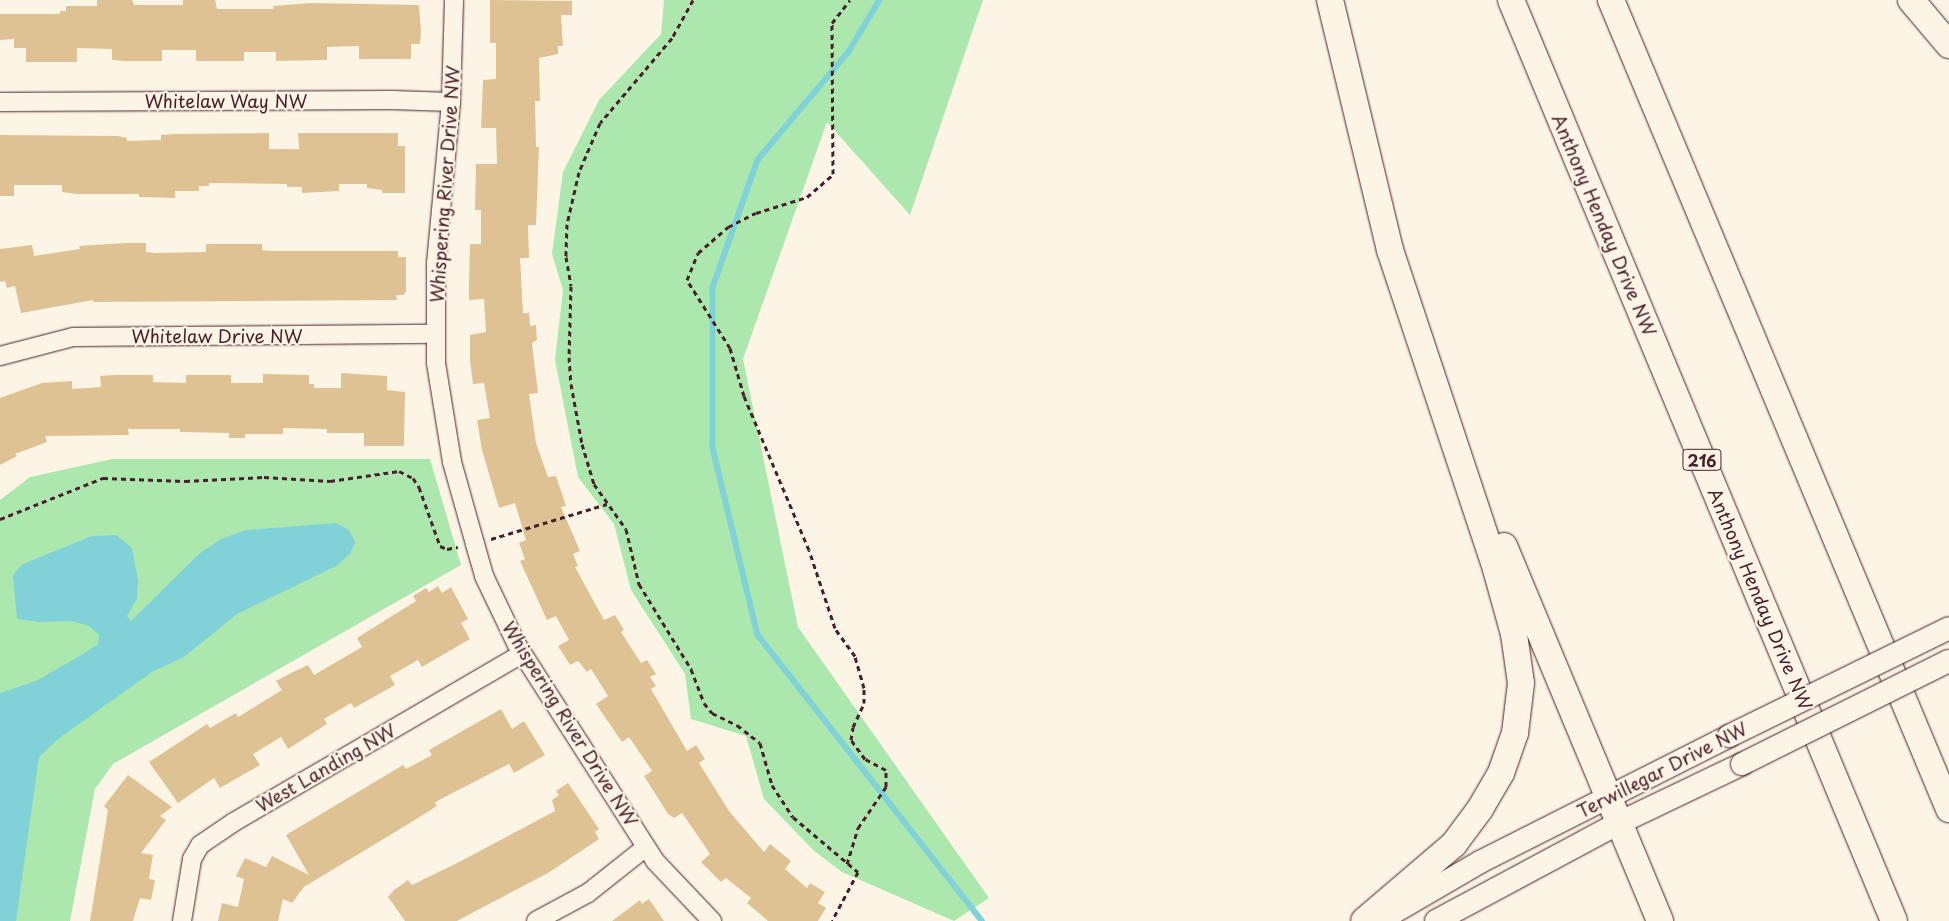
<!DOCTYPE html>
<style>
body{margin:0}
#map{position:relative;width:1949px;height:921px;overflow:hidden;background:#fcf5e5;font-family:"Playpen Sans",sans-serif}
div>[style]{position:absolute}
.green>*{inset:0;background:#ace8ae}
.water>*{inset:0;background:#80d1d8}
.stream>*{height:5.5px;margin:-2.75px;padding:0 2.75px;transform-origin:2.75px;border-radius:2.75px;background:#80d1d8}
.building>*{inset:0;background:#dec293}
.path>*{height:3px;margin-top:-1.5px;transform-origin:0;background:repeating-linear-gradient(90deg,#4a1f2b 0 5px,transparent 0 9px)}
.roads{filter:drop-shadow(0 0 1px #4a1f2b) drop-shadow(0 0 1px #4a1f2b)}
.minor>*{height:18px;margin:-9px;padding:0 9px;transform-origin:9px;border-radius:9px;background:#fcf5e5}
.major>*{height:22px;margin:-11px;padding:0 11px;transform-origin:11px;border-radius:11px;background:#fcf5e5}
.highway>*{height:26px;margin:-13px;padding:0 13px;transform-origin:13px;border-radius:13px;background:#fcf5e5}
.bridges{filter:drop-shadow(0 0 1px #4a1f2b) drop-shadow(0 0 1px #4a1f2b)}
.major-bridge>*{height:22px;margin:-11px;padding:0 11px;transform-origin:11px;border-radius:11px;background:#fcf5e5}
span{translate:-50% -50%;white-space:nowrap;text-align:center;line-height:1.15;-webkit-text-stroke:4.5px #fcf5e5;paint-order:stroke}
.shield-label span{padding:1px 4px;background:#fcf5e5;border:1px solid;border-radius:4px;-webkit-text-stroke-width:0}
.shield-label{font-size:16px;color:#4a1f2b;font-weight:700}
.street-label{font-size:18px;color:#4a1f2b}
</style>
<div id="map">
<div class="green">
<div style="clip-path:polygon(664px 0,983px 0,910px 215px,827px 122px,743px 359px,798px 627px,989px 898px,954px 921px,842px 872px,813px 850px,764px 799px,746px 736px,691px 719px,685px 674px,631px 590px,614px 524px,578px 477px,555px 360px,563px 290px,552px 254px,563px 172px,599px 100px,661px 34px)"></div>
<div style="clip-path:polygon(112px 459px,430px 459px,461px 565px,113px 764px,95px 789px,70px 921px,0 921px,0 500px,30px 477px)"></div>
</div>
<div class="water">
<div style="clip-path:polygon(336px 523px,349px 530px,355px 542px,350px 554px,336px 566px,237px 614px,184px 657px,152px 672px,58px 739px,39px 757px,16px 921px,0 921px,0 693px,36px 681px,83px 654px,98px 644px,99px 635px,89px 626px,71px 621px,40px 622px,17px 619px,13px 575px,23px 564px,92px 536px,116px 535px,132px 548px,138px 580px,137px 599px,127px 616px,131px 621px,200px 553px,221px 539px,246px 530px)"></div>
</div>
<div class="stream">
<div style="left:880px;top:0;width:61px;rotate:120.8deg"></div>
<div style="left:849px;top:52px;width:141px;rotate:130.1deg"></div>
<div style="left:758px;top:160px;width:136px;rotate:109.4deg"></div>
<div style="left:713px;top:288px;width:160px;rotate:90deg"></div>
<div style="left:713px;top:448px;width:192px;rotate:76.5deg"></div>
<div style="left:758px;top:635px;width:363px;rotate:51.9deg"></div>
</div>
<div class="building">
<div style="clip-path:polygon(97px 0,132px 0,134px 5px,183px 5px,183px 0,215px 0,217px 9px,274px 9px,273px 6px,311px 3px,419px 5px,421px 31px,420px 44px,411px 44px,411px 59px,359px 59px,359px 46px,327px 47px,327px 60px,276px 61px,276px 52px,244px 52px,244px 61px,196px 61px,196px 50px,162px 50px,162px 61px,123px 61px,112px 60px,112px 49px,77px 48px,77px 62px,26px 62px,26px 48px,14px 48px,14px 39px,0 40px,0 14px,60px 14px,60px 11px,66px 11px,66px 6px,97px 6px)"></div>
<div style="clip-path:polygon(490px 0,572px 1px,572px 15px,561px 15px,563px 46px,558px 46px,558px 54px,539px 58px,540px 101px,535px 101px,536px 147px,539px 147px,536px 225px,528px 225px,529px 258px,520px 258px,523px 313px,529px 313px,530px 326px,536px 325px,537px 340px,532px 343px,538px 393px,529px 394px,536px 443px,548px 477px,556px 476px,566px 506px,561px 507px,580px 551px,573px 554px,578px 566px,575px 567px,604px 620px,615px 615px,624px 630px,621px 632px,641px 663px,647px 660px,656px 674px,650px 677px,656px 686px,651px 689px,687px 751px,696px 745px,705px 759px,699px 763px,729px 811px,764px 852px,770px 844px,791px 861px,785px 869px,807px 888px,810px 883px,825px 892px,818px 903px,826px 908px,818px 921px,768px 921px,747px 903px,751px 898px,726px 878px,721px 882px,701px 862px,710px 854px,702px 842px,682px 813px,674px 818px,668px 814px,644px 776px,652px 771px,644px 759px,629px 737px,622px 742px,596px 704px,608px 696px,591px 669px,587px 672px,578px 661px,570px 665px,558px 646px,569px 640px,556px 616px,547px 620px,520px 561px,525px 559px,519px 543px,526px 540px,515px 503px,499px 508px,482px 450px,477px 420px,490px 418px,484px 383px,473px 384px,470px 361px,470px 335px,486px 332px,484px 299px,469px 300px,469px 282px,470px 244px,481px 244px,481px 210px,475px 210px,476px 164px,497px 164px,496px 128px,481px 128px,483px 80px,496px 79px,496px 43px,490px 43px)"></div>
<div style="clip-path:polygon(269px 133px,269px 149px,299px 149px,298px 133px,398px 133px,398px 146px,405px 146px,405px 193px,382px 193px,382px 190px,367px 188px,367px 184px,339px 184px,339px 191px,302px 193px,302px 187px,287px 187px,287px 184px,209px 183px,209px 186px,199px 186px,199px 191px,175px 191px,175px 198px,139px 197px,139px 194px,76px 194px,62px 192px,62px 185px,14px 185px,14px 196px,0 196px,0 135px,118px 136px,127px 138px,127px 141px,161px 140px,161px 135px,175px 134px)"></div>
<div style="clip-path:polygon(126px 243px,146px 243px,146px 252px,155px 253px,206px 252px,206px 244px,262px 244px,262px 250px,272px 251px,398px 251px,398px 257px,406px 257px,406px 291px,404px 295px,396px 295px,397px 300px,93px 302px,93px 300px,21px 313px,15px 286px,7px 288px,5px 281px,0 282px,0 249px,32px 245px,34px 256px,80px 249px,79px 246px)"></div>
<div style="clip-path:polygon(341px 373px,387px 376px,387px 390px,405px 392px,404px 446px,364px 446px,364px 433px,327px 433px,327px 429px,283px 428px,283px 434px,245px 434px,245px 438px,229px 438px,229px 433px,180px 432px,180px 429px,128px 429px,129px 435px,45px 436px,47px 442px,15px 454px,17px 456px,0 465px,0 398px,42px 383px,72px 381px,72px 389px,101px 387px,100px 376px,115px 375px,153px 375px,153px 382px,186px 383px,186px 375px,231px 375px,231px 383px,263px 383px,263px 374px,309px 375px,309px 384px,314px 384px,314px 388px,341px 388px)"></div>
<div style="clip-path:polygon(438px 586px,442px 593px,451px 587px,468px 619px,461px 623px,470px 639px,422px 667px,418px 660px,390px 676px,395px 685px,354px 708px,351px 703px,324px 719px,327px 724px,288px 749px,281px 737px,253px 754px,260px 765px,220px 788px,214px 778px,178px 803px,149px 762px,207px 724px,210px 728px,236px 713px,238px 717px,282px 690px,276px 681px,289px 674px,308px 665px,314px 675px,362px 647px,357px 638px,416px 601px,413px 596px,426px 588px,429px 592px)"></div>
<div style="clip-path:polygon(501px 709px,512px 729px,524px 721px,545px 755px,514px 773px,509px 764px,439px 800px,435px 803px,437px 806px,410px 823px,304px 887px,292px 903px,283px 899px,278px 921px,218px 921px,222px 903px,238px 907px,244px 879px,236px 876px,245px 858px,266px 867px,272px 856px,309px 875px,286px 835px,403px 765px,406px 769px,432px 755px,429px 750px)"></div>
<div style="clip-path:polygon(128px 775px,172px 807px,160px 816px,166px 820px,141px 853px,153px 855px,149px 879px,155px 880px,151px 900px,140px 898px,133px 921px,90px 921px,108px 810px,104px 806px)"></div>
<div style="clip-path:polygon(568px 783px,599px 829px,595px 832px,599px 839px,548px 873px,457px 921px,405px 921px,388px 897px,394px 890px,408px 880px,412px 885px,461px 861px,555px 811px,552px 800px,559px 795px,556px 791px)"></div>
<div style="clip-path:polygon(649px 899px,664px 921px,612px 921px,640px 900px,642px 904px)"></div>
</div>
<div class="path">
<div style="left:693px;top:0;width:43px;rotate:118.9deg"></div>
<div style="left:672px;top:38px;width:111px;rotate:130.3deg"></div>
<div style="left:600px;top:123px;width:53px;rotate:113.2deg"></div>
<div style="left:579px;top:172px;width:53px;rotate:103deg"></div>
<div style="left:567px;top:224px;width:33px;rotate:92deg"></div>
<div style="left:566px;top:257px;width:29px;rotate:80deg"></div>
<div style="left:571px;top:286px;width:71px;rotate:91.6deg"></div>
<div style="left:569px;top:357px;width:27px;rotate:86deg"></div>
<div style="left:571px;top:384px;width:61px;rotate:79.6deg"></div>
<div style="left:582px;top:444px;width:42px;rotate:73.3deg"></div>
<div style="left:594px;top:484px;width:55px;rotate:54.6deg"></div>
<div style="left:626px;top:529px;width:57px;rotate:76.7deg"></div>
<div style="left:639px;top:584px;width:100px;rotate:58.5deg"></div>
<div style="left:691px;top:669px;width:36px;rotate:69deg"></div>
<div style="left:704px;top:703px;width:13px;rotate:51deg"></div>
<div style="left:712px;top:713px;width:28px;rotate:26deg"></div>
<div style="left:737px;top:725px;width:29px;rotate:38deg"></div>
<div style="left:760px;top:743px;width:44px;rotate:74.1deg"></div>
<div style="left:772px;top:785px;width:38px;rotate:57deg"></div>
<div style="left:793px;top:817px;width:85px;rotate:40.2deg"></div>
<div style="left:858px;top:872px;width:55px;rotate:118deg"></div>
<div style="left:0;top:519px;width:111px;rotate:-21.7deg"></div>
<div style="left:103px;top:478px;width:82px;rotate:2.1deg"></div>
<div style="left:185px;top:481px;width:79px;rotate:-2.9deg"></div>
<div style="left:264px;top:477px;width:66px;rotate:3.5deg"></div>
<div style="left:330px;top:481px;width:70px;rotate:-8.2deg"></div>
<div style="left:399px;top:471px;width:16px;rotate:27deg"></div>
<div style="left:413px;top:478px;width:11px;rotate:56deg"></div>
<div style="left:419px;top:487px;width:63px;rotate:70.4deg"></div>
<div style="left:440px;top:546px;width:8px;rotate:23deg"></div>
<div style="left:447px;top:549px;width:11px;rotate:-10deg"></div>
<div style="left:491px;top:539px;width:121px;rotate:-16.8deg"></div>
<div style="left:847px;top:864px;width:38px;rotate:-73deg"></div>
<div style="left:858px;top:828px;width:50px;rotate:-55.7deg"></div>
<div style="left:886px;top:787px;width:17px;rotate:-90deg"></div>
<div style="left:886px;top:770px;width:24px;rotate:-152deg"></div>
<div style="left:865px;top:759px;width:24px;rotate:-126deg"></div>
<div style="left:851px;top:740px;width:13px;rotate:-81deg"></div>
<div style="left:853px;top:727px;width:26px;rotate:-65deg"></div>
<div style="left:864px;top:703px;width:15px;rotate:-90deg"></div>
<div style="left:864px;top:688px;width:33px;rotate:-106deg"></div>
<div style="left:855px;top:656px;width:34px;rotate:-126deg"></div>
<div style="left:835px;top:628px;width:82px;rotate:-108.4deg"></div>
<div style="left:809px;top:550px;width:167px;rotate:-112.9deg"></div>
<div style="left:744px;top:396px;width:50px;rotate:-106.3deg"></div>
<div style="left:730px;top:348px;width:80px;rotate:-122.3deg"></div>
<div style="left:687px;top:280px;width:29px;rotate:-68deg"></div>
<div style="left:698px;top:253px;width:40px;rotate:-41deg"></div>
<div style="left:728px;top:227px;width:31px;rotate:-27deg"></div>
<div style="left:756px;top:213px;width:53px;rotate:-17.4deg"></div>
<div style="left:807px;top:197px;width:35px;rotate:-41deg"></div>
<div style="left:833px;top:174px;width:151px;rotate:-90.4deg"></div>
<div style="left:832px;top:23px;width:29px;rotate:-52deg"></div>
</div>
<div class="roads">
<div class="minor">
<div style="left:454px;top:0;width:102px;rotate:91.7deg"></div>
<div style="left:451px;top:102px;width:162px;rotate:95.3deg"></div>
<div style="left:436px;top:263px;width:100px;rotate:90deg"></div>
<div style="left:436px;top:363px;width:100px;rotate:80.8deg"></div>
<div style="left:452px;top:462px;width:85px;rotate:74.3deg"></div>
<div style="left:475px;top:544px;width:33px;rotate:74deg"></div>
<div style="left:484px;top:576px;width:76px;rotate:64.4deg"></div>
<div style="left:517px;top:645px;width:256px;rotate:57.4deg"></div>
<div style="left:655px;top:861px;width:83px;rotate:46.5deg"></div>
<div style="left:0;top:102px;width:392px;rotate:-0.3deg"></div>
<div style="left:392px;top:100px;width:59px;rotate:1.9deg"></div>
<div style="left:0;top:356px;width:75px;rotate:-14.6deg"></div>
<div style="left:73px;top:337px;width:363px;rotate:-0.5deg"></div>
<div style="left:182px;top:921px;width:63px;rotate:-80.8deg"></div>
<div style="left:192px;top:859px;width:16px;rotate:-60deg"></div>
<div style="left:200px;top:845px;width:41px;rotate:-34.1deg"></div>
<div style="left:234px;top:822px;width:333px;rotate:-30.3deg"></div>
<div style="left:536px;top:921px;width:59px;rotate:-28.3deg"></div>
<div style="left:588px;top:893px;width:74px;rotate:-38.4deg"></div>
</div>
<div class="major">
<div style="left:1379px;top:921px;width:117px;rotate:-30.3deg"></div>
<div style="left:1480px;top:862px;width:279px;rotate:-26.8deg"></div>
<div style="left:1436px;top:921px;width:208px;rotate:-28.2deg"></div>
<div style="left:1619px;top:823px;width:136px;rotate:-25.6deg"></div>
</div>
<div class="highway">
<div style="left:1330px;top:0;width:257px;rotate:76.5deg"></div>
<div style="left:1390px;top:250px;width:336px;rotate:71.6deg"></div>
<div style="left:1496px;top:569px;width:67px;rotate:74.5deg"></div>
<div style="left:1514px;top:634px;width:49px;rotate:81.9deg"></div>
<div style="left:1521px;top:683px;width:50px;rotate:96.8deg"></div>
<div style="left:1515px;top:733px;width:42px;rotate:109.3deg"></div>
<div style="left:1501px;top:773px;width:42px;rotate:120.3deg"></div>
<div style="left:1480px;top:809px;width:44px;rotate:126.6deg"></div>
<div style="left:1454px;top:844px;width:118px;rotate:139.5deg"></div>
<div style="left:1511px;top:0;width:997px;rotate:67.42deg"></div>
<div style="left:1611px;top:0;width:877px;rotate:67.32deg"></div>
<div style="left:1911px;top:0;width:59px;rotate:49.8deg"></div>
<div style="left:1504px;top:546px;width:406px;rotate:67.4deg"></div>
</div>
</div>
<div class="bridges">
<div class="major-bridge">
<div style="left:1729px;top:736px;width:245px;rotate:-26.1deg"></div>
<div style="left:1742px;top:764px;width:231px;rotate:-26.5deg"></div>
</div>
</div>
<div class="shield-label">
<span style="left:1702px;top:460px">216</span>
</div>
<div class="street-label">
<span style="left:226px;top:101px">Whitelaw Way NW</span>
<span style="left:445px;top:184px;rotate:-86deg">Whispering River Drive NW</span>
<span style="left:1604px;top:225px;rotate:67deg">Anthony Henday Drive NW</span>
<span style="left:217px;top:336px">Whitelaw Drive NW</span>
<span style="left:1760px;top:599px;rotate:67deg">Anthony Henday Drive NW</span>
<span style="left:570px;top:724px;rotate:58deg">Whispering River Drive NW</span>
<span style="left:326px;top:768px;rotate:-30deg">West Landing NW</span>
<span style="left:1662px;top:770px;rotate:-27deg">Terwillegar Drive NW</span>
</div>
</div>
